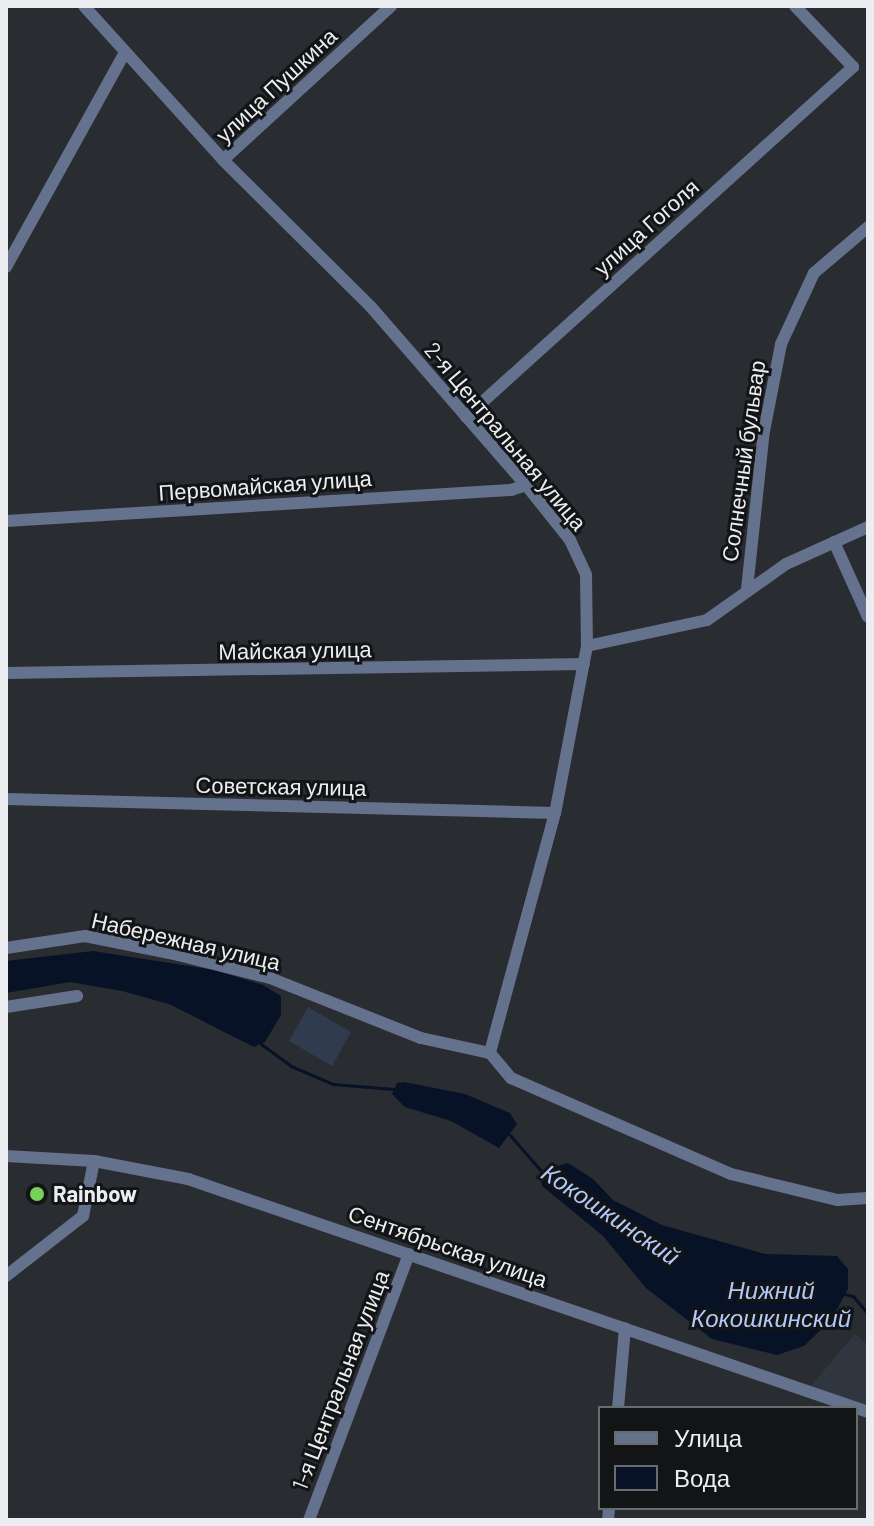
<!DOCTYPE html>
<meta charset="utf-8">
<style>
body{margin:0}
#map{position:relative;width:874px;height:1526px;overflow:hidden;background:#292c31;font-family:Barlow,sans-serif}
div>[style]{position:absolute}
.built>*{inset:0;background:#303640}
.green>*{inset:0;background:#303b4e}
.water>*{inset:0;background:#081226}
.stream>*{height:3px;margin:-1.5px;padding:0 1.5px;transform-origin:1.5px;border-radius:1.5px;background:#081226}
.street>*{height:12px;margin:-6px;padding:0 6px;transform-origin:6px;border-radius:6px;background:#64728e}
.dots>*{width:22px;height:22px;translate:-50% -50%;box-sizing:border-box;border:4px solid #131416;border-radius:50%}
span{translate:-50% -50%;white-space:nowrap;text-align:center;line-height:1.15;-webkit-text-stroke:6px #131416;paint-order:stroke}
.street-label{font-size:22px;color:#ebedf0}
.poi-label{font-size:22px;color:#ebedf0;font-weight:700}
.left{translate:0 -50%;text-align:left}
.water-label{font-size:24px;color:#b0c9fa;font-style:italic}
.frame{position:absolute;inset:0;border:8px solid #ebedf0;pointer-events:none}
.legend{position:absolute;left:598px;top:1406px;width:260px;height:104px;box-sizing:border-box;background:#131416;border:2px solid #696b6d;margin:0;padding:10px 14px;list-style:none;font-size:24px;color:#ebedf0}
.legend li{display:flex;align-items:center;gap:16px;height:40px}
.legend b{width:40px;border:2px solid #696b6d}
</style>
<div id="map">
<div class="built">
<div style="clip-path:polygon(855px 1334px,868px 1345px,868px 1408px,809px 1388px)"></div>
</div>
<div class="green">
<div style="clip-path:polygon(308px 1007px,351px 1032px,332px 1066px,289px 1041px)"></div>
</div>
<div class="water">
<div style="clip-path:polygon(93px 951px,214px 970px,263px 985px,281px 996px,281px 1015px,265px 1042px,254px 1047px,169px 1004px,122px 991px,70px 982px,6px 993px,6px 961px)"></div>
<div style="clip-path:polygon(404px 1082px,465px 1094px,510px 1113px,517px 1124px,499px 1148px,451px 1121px,405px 1107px,392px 1094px,397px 1083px)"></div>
<div style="clip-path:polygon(568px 1163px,593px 1179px,613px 1200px,662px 1225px,765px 1254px,837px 1256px,848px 1269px,848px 1289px,831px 1320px,804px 1346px,777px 1355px,712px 1339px,646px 1288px,603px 1236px,542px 1186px,540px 1171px)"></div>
</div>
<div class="stream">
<div style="left:261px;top:1044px;width:37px;rotate:36deg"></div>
<div style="left:291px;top:1066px;width:46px;rotate:23.2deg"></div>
<div style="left:333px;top:1084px;width:61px;rotate:4.7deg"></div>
<div style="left:509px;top:1134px;width:52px;rotate:48.9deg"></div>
<div style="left:844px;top:1294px;width:9px;rotate:13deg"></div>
<div style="left:853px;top:1296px;width:23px;rotate:50deg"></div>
</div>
<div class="street">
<div style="left:84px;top:6px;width:207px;rotate:47.9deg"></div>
<div style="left:223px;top:160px;width:209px;rotate:44.8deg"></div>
<div style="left:371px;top:307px;width:236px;rotate:49deg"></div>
<div style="left:526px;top:485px;width:70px;rotate:51.3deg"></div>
<div style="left:570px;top:540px;width:38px;rotate:65deg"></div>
<div style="left:586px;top:575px;width:71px;rotate:89.2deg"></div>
<div style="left:587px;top:646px;width:170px;rotate:100.8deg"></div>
<div style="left:555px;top:813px;width:249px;rotate:105.2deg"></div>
<div style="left:223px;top:160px;width:228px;rotate:-42.5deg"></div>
<div style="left:6px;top:267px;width:244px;rotate:-61deg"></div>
<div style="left:466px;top:417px;width:522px;rotate:-42.13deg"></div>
<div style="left:853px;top:67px;width:84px;rotate:-133.6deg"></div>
<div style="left:6px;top:521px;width:506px;rotate:-3.51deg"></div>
<div style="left:511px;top:490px;width:16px;rotate:-18deg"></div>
<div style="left:834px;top:542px;width:82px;rotate:65.6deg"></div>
<div style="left:747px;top:589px;width:159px;rotate:-83.9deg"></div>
<div style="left:764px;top:431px;width:89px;rotate:-78.9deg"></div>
<div style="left:781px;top:344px;width:78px;rotate:-65.1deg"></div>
<div style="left:814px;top:273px;width:71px;rotate:-40.4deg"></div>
<div style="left:587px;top:646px;width:123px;rotate:-12.2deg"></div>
<div style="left:707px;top:620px;width:97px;rotate:-35.3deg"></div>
<div style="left:786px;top:564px;width:90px;rotate:-24.3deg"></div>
<div style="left:6px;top:673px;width:578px;rotate:-0.89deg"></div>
<div style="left:6px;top:799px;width:549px;rotate:1.46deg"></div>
<div style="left:6px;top:948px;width:80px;rotate:-8.6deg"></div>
<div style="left:85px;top:936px;width:95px;rotate:11.5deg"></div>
<div style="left:178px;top:955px;width:95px;rotate:14deg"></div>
<div style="left:270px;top:978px;width:162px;rotate:21.7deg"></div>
<div style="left:421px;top:1038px;width:71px;rotate:12.3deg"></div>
<div style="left:6px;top:1007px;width:72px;rotate:-8.8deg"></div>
<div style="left:490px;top:1053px;width:33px;rotate:50deg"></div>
<div style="left:511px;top:1078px;width:240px;rotate:23.6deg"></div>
<div style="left:731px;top:1174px;width:110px;rotate:13.7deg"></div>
<div style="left:838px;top:1200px;width:30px;rotate:-4deg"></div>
<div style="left:6px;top:1156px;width:88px;rotate:3.3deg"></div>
<div style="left:94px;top:1161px;width:96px;rotate:10.8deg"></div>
<div style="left:188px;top:1179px;width:719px;rotate:18.91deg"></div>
<div style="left:6px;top:1276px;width:98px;rotate:-37.9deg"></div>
<div style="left:83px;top:1216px;width:56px;rotate:-78.7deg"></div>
<div style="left:618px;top:1408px;width:80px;rotate:-85deg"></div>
<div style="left:309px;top:1520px;width:284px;rotate:-69.4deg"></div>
<div style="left:608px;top:1520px;width:12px;rotate:-85deg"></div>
</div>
<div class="dots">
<div style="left:37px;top:1194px;background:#78d259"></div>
</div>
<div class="street-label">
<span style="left:276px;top:85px;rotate:-43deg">улица Пушкина</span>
<span style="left:646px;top:227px;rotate:-42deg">улица Гоголя</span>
<span style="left:506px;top:436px;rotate:50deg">2-я Центральная улица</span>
<span style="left:743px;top:461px;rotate:-82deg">Солнечный бульвар</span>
<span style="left:265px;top:485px;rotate:-4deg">Первомайская улица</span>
<span style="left:295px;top:650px;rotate:-1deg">Майская улица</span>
<span style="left:281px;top:786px;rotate:1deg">Советская улица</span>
<span style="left:186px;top:941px;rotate:13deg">Набережная улица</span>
<span style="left:448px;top:1246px;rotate:19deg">Сентябрьская улица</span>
<span style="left:340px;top:1380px;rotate:-69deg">1-я Центральная улица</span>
</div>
<div class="poi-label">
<span class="left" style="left:53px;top:1194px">Rainbow</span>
</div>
<div class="water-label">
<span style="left:611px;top:1214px;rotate:34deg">Кокошкинский</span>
<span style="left:771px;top:1304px">Нижний<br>Кокошкинский</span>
</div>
<div class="frame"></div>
<ul class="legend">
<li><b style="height:10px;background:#64728e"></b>Улица</li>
<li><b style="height:22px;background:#081226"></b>Вода</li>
</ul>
</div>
